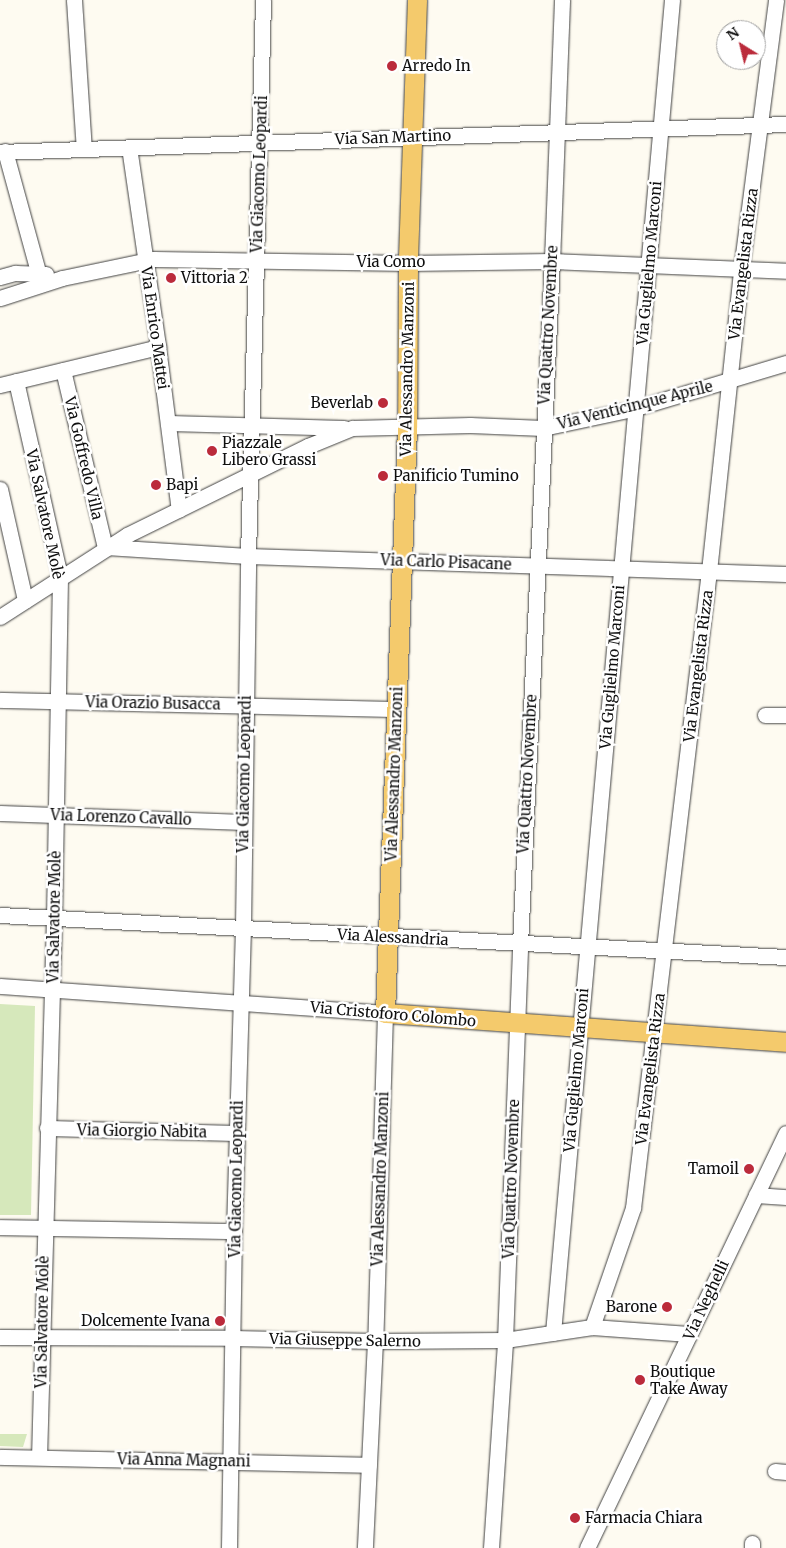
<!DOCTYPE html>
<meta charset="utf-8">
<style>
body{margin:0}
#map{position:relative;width:786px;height:1548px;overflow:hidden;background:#fefbf1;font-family:Merriweather,serif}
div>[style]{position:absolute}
.green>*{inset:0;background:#d6e8bb}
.roads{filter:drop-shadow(0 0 1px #424242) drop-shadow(0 0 1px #424242)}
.minor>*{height:15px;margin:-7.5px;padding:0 7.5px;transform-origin:7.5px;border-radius:7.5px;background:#fff}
.major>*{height:19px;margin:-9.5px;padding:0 9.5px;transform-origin:9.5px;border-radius:9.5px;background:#f4ca6c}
.dots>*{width:14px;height:14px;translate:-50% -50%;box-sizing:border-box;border:2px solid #fff;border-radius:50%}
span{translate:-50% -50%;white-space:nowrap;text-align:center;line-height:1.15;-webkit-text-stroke:5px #fff;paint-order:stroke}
.poi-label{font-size:15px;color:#0f0f0f}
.left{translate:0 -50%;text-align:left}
.right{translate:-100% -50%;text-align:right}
.street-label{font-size:15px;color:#0f0f0f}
.north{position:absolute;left:716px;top:20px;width:50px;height:50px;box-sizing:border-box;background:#fff;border:1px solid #9f9f9f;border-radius:50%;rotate:324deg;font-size:14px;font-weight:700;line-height:20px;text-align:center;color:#0f0f0f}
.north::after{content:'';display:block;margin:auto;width:18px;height:22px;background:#bb2b3b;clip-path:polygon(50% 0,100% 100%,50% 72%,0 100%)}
</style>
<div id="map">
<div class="green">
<div style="clip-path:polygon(0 1004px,35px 1006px,31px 1215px,0 1215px)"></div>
<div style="clip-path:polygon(0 1434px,27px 1434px,23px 1447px,0 1446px)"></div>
</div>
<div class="roads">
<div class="minor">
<div style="left:74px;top:0;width:149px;rotate:86.2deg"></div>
<div style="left:129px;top:147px;width:202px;rotate:81.7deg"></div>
<div style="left:158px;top:347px;width:164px;rotate:82.7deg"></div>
<div style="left:5px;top:151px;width:125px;rotate:74.7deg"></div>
<div style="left:0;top:152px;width:786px;rotate:-2.04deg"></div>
<div style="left:0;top:277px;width:16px;rotate:-15deg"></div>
<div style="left:15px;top:273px;width:31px;rotate:2deg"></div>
<div style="left:0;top:298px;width:65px;rotate:-17.9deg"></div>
<div style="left:62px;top:278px;width:94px;rotate:-11.7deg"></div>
<div style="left:154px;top:259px;width:254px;rotate:0.9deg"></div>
<div style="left:408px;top:263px;width:144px;rotate:-0.8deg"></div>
<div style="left:552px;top:261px;width:234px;rotate:2.4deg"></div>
<div style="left:63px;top:370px;width:182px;rotate:76.7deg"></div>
<div style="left:16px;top:381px;width:201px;rotate:77.3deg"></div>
<div style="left:60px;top:577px;width:341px;rotate:91deg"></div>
<div style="left:54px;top:918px;width:539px;rotate:91.59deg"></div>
<div style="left:0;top:385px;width:163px;rotate:-13.5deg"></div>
<div style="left:168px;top:423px;width:176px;rotate:1.6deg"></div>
<div style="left:0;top:489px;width:114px;rotate:77.3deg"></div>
<div style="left:106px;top:547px;width:142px;rotate:3.6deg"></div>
<div style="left:248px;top:556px;width:538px;rotate:1.92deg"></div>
<div style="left:0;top:617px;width:151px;rotate:-32.8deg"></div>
<div style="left:127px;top:535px;width:202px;rotate:-26.2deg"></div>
<div style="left:308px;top:446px;width:48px;rotate:-22.2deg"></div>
<div style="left:352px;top:428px;width:118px;rotate:-1.5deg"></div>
<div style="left:470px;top:425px;width:73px;rotate:2.4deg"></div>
<div style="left:543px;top:428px;width:95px;rotate:-12.1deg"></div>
<div style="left:636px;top:408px;width:157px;rotate:-16.7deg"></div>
<div style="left:0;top:700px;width:396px;rotate:1.3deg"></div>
<div style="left:765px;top:715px;width:21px"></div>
<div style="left:0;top:813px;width:243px;rotate:2.1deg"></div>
<div style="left:0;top:915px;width:787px;rotate:3.06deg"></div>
<div style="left:0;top:986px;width:386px;rotate:4deg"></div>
<div style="left:385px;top:1013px;width:328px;rotate:91.7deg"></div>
<div style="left:375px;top:1341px;width:207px;rotate:92.8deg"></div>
<div style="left:47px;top:1128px;width:190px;rotate:1.5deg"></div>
<div style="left:756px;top:1195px;width:30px;rotate:4deg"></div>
<div style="left:0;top:1227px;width:234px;rotate:1deg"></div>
<div style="left:592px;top:1327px;width:126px;rotate:-71deg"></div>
<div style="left:633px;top:1208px;width:642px;rotate:-83.2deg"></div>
<div style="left:709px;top:571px;width:303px;rotate:-83.9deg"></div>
<div style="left:741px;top:270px;width:272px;rotate:-82.6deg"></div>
<div style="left:553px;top:1333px;width:1338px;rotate:-84.9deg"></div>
<div style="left:0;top:1337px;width:232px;rotate:0.2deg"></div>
<div style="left:232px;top:1338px;width:143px;rotate:1.2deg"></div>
<div style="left:375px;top:1341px;width:130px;rotate:-0.4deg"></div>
<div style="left:505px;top:1340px;width:88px;rotate:-8.5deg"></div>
<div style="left:592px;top:1327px;width:97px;rotate:4.1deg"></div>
<div style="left:0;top:1457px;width:369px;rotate:1.2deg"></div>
<div style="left:775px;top:1471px;width:11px;rotate:5deg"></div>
<div style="left:229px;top:1548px;width:317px;rotate:-89.1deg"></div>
<div style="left:234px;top:1231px;width:303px;rotate:-88.3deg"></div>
<div style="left:243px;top:928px;width:372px;rotate:-89.2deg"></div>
<div style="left:248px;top:556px;width:556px;rotate:-88.45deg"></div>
<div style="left:491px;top:1548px;width:208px;rotate:-86.1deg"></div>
<div style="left:505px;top:1340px;width:396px;rotate:-87.8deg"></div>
<div style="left:520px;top:944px;width:684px;rotate:-87.32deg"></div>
<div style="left:552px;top:261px;width:261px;rotate:-87.8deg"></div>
<div style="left:587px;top:1548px;width:460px;rotate:-64.4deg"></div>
<div style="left:752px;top:1548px;width:5px;rotate:-90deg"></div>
</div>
<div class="major">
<div style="left:417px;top:0;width:263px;rotate:92deg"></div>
<div style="left:408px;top:263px;width:164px;rotate:90.3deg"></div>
<div style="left:407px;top:427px;width:586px;rotate:92.15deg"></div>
<div style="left:385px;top:1013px;width:402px;rotate:4.1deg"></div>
</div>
</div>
<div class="dots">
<div style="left:392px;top:66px;background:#bb2b3b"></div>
<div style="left:171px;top:278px;background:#bb2b3b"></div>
<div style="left:383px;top:403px;background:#bb2b3b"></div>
<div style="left:212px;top:451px;background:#bb2b3b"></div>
<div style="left:383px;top:476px;background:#bb2b3b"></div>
<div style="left:156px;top:485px;background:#bb2b3b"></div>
<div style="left:749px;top:1169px;background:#bb2b3b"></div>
<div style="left:667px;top:1307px;background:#bb2b3b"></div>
<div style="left:220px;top:1321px;background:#bb2b3b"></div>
<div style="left:640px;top:1380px;background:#bb2b3b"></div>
<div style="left:575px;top:1518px;background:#bb2b3b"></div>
</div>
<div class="poi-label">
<span class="left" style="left:402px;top:66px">Arredo In</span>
<span class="left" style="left:181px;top:278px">Vittoria 2</span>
<span class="right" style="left:373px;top:403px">Beverlab</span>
<span class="left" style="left:222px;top:451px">Piazzale<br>Libero Grassi</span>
<span class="left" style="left:393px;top:476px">Panificio Tumino</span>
<span class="left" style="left:166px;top:485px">Bapi</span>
<span class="right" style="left:739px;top:1169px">Tamoil</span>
<span class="right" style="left:657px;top:1307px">Barone</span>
<span class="right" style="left:210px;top:1321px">Dolcemente Ivana</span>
<span class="left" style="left:650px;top:1380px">Boutique<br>Take Away</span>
<span class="left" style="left:585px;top:1518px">Farmacia Chiara</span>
</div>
<div class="street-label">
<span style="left:393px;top:137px;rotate:-2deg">Via San Martino</span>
<span style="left:259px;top:174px;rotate:-88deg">Via Giacomo Leopardi</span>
<span style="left:391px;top:262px">Via Como</span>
<span style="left:649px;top:263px;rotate:-85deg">Via Guglielmo Marconi</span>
<span style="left:743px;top:264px;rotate:-83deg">Via Evangelista Rizza</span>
<span style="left:548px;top:325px;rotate:-87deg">Via Quattro Novembre</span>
<span style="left:155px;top:328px;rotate:82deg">Via Enrico Mattei</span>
<span style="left:407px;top:369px;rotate:-89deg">Via Alessandro Manzoni</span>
<span style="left:635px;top:405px;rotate:-14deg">Via Venticinque Aprile</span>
<span style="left:84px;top:458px;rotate:77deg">Via Goffredo Villa</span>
<span style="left:45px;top:514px;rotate:78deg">Via Salvatore Molè</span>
<span style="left:446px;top:562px;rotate:2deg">Via Carlo Pisacane</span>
<span style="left:698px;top:666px;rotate:-83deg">Via Evangelista Rizza</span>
<span style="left:612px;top:667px;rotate:-85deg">Via Guglielmo Marconi</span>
<span style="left:153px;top:703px;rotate:1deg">Via Orazio Busacca</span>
<span style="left:244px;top:774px;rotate:-89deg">Via Giacomo Leopardi</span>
<span style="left:394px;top:774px;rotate:-88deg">Via Alessandro Manzoni</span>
<span style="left:527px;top:774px;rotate:-87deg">Via Quattro Novembre</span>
<span style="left:121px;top:817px;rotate:2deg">Via Lorenzo Cavallo</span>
<span style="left:54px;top:917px;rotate:-89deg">Via Salvatore Molè</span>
<span style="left:393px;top:937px;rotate:3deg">Via Alessandria</span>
<span style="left:393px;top:1014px;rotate:5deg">Via Cristoforo Colombo</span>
<span style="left:650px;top:1069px;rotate:-83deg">Via Evangelista Rizza</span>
<span style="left:576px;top:1070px;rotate:-85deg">Via Guglielmo Marconi</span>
<span style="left:142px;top:1131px;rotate:1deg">Via Giorgio Nabita</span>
<span style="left:236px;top:1179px;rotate:-89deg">Via Giacomo Leopardi</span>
<span style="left:380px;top:1179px;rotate:-88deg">Via Alessandro Manzoni</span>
<span style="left:511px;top:1179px;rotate:-88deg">Via Quattro Novembre</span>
<span style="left:706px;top:1300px;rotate:-65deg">Via Neghelli</span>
<span style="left:42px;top:1322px;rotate:-89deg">Via Salvatore Molè</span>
<span style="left:345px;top:1340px;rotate:1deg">Via Giuseppe Salerno</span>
<span style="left:184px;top:1460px;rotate:1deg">Via Anna Magnani</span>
</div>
<div class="north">N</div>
</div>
